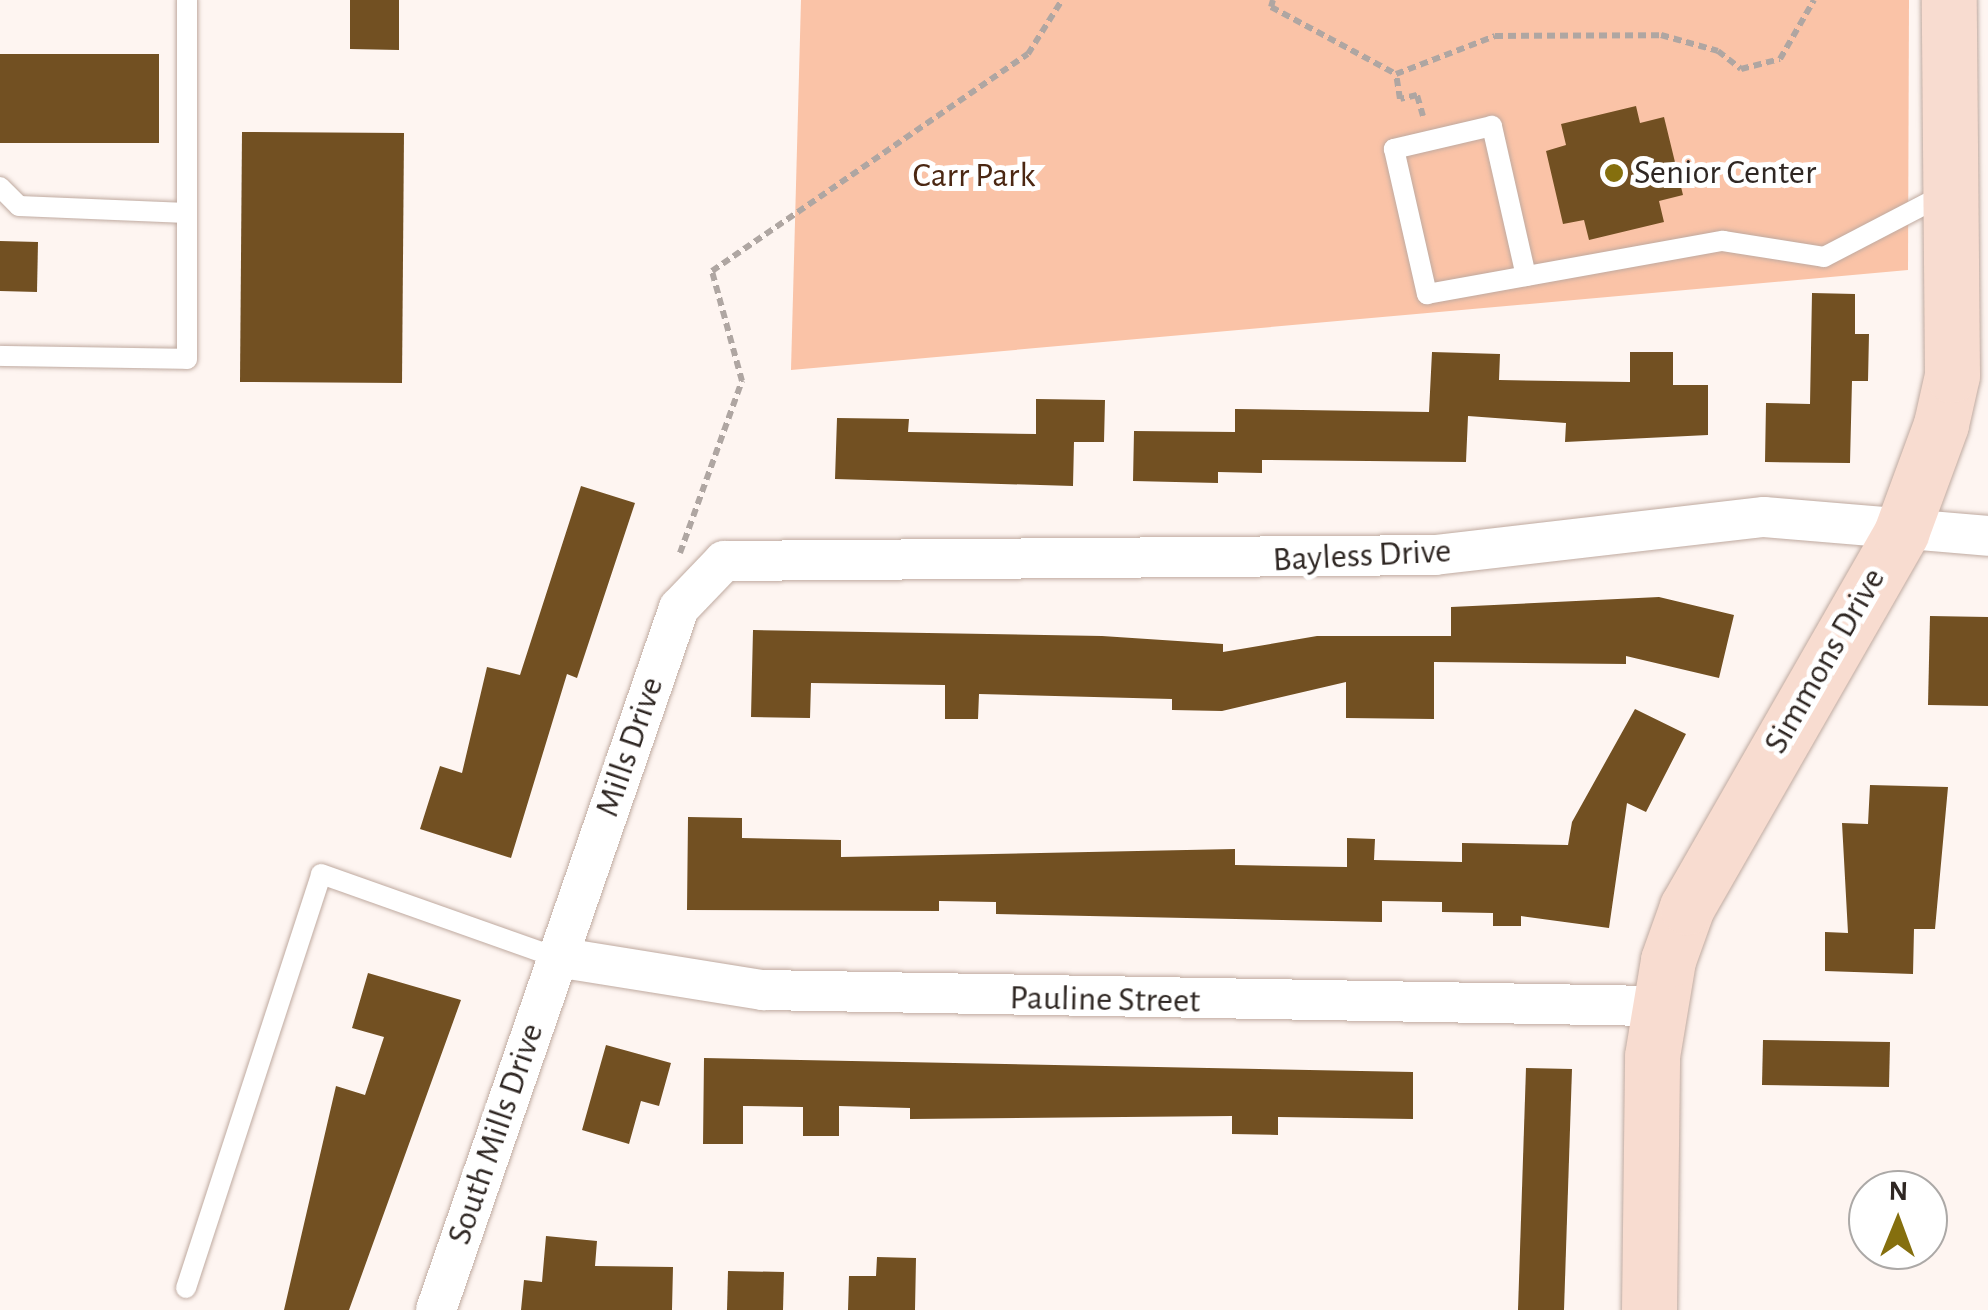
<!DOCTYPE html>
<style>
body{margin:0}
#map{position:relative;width:1988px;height:1310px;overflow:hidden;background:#fef5f1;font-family:"Alegreya Sans",sans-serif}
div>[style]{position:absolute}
.green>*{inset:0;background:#fac3a7}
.building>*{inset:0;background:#725022}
.path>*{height:6px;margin-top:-3px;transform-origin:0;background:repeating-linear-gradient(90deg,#afa6a2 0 8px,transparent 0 13px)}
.roads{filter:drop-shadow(0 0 2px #bfaaa0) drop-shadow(0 0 2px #bfaaa0)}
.lane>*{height:20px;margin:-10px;padding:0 10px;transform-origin:10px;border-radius:10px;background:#fff}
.street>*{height:40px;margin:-20px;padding:0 20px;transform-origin:20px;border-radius:20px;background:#fff}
.secondary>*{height:55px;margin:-27.5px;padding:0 27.5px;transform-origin:27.5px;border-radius:27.5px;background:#f8dcd0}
.dots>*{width:28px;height:28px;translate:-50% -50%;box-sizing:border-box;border:5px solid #fff;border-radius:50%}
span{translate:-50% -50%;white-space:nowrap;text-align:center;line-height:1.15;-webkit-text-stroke:10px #fff;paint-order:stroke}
.poi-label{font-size:35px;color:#2f2723}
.left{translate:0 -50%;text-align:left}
.park-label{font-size:35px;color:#4b2712}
.street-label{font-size:35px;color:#2f2723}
.north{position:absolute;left:1848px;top:1170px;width:100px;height:100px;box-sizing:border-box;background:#fff;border:2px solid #aca9a7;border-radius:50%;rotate:1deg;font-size:28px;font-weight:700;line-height:40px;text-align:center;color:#2f2723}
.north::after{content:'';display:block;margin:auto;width:35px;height:45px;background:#856f0e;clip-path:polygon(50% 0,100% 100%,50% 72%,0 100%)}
</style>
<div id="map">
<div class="green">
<div style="clip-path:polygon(801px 0,1909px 0,1908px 270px,791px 370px)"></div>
</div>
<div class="building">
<div style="clip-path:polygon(350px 0,399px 0,399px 50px,350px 49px)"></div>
<div style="clip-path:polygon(0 54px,159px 54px,159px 143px,0 143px)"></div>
<div style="clip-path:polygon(1636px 106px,1640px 123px,1664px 117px,1683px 195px,1659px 201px,1664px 222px,1589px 240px,1584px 220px,1563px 224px,1546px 151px,1566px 145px,1561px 124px)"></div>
<div style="clip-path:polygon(242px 132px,404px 133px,402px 383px,240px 382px)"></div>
<div style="clip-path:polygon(0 241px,38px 242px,37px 292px,0 291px)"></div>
<div style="clip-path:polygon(1812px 293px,1855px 294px,1855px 334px,1869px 334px,1868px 381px,1852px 381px,1850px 463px,1765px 462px,1766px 403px,1810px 404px)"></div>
<div style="clip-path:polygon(1432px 352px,1500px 354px,1499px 380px,1630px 382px,1630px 352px,1673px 352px,1673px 385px,1708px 385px,1708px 435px,1565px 442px,1566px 423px,1468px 416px,1466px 462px,1262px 460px,1262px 473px,1218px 472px,1218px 483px,1133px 481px,1134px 431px,1235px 432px,1235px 409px,1429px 412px)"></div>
<div style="clip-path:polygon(1036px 399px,1105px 400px,1104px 442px,1074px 442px,1073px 486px,835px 479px,837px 418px,909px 419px,908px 432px,1036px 434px)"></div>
<div style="clip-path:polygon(581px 486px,635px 503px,577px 678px,567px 674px,511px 858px,420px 829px,440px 766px,462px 773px,487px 667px,520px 675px)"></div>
<div style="clip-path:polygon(1659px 597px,1734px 615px,1719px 678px,1626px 656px,1626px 664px,1434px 662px,1434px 719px,1346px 718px,1346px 682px,1222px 711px,1172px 710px,1172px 699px,979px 694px,978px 719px,945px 719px,945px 685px,811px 683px,810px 718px,751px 717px,753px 630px,1102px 636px,1223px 644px,1223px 652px,1317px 636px,1451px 636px,1451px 607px)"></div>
<div style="clip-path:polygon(1930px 616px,1988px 617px,1988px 706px,1928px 705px)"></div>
<div style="clip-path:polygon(1635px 709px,1686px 734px,1646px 812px,1627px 803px,1609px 928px,1521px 916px,1521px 926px,1493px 926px,1493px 913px,1442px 912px,1442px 902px,1382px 901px,1382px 922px,996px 914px,996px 902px,939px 901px,939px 911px,687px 910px,688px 817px,742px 818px,742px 838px,841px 840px,841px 857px,1235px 849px,1235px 865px,1347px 867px,1347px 838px,1375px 839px,1374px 860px,1462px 862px,1462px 843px,1568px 845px,1572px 822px)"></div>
<div style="clip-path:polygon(1870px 785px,1948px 787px,1935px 929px,1914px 929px,1913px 974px,1825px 971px,1825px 932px,1848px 933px,1842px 823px,1868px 824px)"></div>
<div style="clip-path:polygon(368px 973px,461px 1000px,349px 1310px,284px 1310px,336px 1086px,365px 1095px,384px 1037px,352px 1028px)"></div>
<div style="clip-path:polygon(1763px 1040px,1890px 1042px,1889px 1087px,1762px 1085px)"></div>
<div style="clip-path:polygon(606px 1045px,671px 1063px,659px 1106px,641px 1101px,629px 1144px,582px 1130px)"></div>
<div style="clip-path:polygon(704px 1058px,1413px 1072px,1413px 1119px,1278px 1117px,1278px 1135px,1232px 1134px,1232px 1116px,910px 1119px,910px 1108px,839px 1106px,839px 1136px,803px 1136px,803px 1107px,743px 1106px,743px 1144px,703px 1144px)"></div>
<div style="clip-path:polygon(1526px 1068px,1572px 1069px,1564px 1310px,1518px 1310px)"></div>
<div style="clip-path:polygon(546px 1236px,597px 1241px,595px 1266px,673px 1267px,672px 1310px,521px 1310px,524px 1280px,542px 1282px)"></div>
<div style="clip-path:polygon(877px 1257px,916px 1258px,915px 1310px,848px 1310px,849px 1276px,876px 1276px)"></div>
<div style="clip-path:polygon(728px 1271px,784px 1272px,783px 1310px,727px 1310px)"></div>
</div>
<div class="path">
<div style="left:1273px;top:0;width:7px;rotate:106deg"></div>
<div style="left:1271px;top:7px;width:142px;rotate:28.2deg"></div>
<div style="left:1423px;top:116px;width:22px;rotate:-106deg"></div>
<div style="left:1417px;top:95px;width:17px;rotate:167deg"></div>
<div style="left:1400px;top:99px;width:25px;rotate:-99deg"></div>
<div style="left:1396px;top:74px;width:106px;rotate:-21deg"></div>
<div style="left:1495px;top:36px;width:166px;rotate:-0.3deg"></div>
<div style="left:1661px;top:35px;width:59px;rotate:15.7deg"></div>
<div style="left:1718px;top:51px;width:29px;rotate:38deg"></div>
<div style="left:1741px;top:69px;width:40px;rotate:-14.4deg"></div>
<div style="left:1780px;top:59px;width:68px;rotate:-60deg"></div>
<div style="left:680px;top:553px;width:183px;rotate:-70.2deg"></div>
<div style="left:742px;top:381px;width:114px;rotate:-105.3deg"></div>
<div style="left:712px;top:271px;width:383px;rotate:-34.5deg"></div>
<div style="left:1028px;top:54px;width:64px;rotate:-57.8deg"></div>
</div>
<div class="roads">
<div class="lane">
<div style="left:0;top:187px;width:27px;rotate:45deg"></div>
<div style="left:19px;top:206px;width:168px;rotate:2.4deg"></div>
<div style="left:1526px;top:276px;width:154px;rotate:-102.8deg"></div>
<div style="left:1492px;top:126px;width:101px;rotate:166.8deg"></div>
<div style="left:1394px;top:149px;width:149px;rotate:77.2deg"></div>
<div style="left:1427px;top:294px;width:301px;rotate:-10.2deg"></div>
<div style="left:1723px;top:241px;width:102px;rotate:9deg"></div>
<div style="left:1824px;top:257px;width:139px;rotate:-27.5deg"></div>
<div style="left:0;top:356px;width:187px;rotate:0.9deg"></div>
<div style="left:187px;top:359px;width:359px;rotate:-90deg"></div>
<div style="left:186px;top:1288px;width:435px;rotate:-71.9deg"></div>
<div style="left:321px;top:874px;width:249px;rotate:19.5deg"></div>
</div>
<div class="street">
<div style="left:556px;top:957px;width:210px;rotate:9.1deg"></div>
<div style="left:763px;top:990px;width:894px;rotate:1.03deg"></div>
<div style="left:436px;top:1310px;width:743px;rotate:-70.91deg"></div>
<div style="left:679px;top:608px;width:65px;rotate:-46.2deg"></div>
<div style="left:724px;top:561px;width:711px;rotate:-0.48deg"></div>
<div style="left:1435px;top:555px;width:331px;rotate:-6.6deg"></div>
<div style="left:1764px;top:517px;width:225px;rotate:4.8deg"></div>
</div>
<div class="secondary">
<div style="left:1649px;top:1310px;width:254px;rotate:-89.3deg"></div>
<div style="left:1652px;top:1056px;width:97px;rotate:-80.5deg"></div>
<div style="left:1668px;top:960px;width:56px;rotate:-70.3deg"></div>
<div style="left:1687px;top:907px;width:431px;rotate:-60.2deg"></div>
<div style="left:1901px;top:533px;width:116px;rotate:-69.8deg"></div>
<div style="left:1941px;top:424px;width:50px;rotate:-77.3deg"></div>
<div style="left:1952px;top:375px;width:375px;rotate:-90.5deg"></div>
</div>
</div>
<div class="dots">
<div style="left:1614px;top:173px;background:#856f0e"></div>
</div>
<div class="poi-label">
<span class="left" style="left:1634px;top:173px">Senior Center</span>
</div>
<div class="park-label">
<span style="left:974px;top:176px">Carr Park</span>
</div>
<div class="street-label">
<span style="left:1362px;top:556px;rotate:-3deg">Bayless Drive</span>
<span style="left:1825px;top:661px;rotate:-60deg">Simmons Drive</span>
<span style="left:630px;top:747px;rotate:-71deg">Mills Drive</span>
<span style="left:1105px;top:1000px;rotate:1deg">Pauline Street</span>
<span style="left:496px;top:1134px;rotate:-71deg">South Mills Drive</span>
</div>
<div class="north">N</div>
</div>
